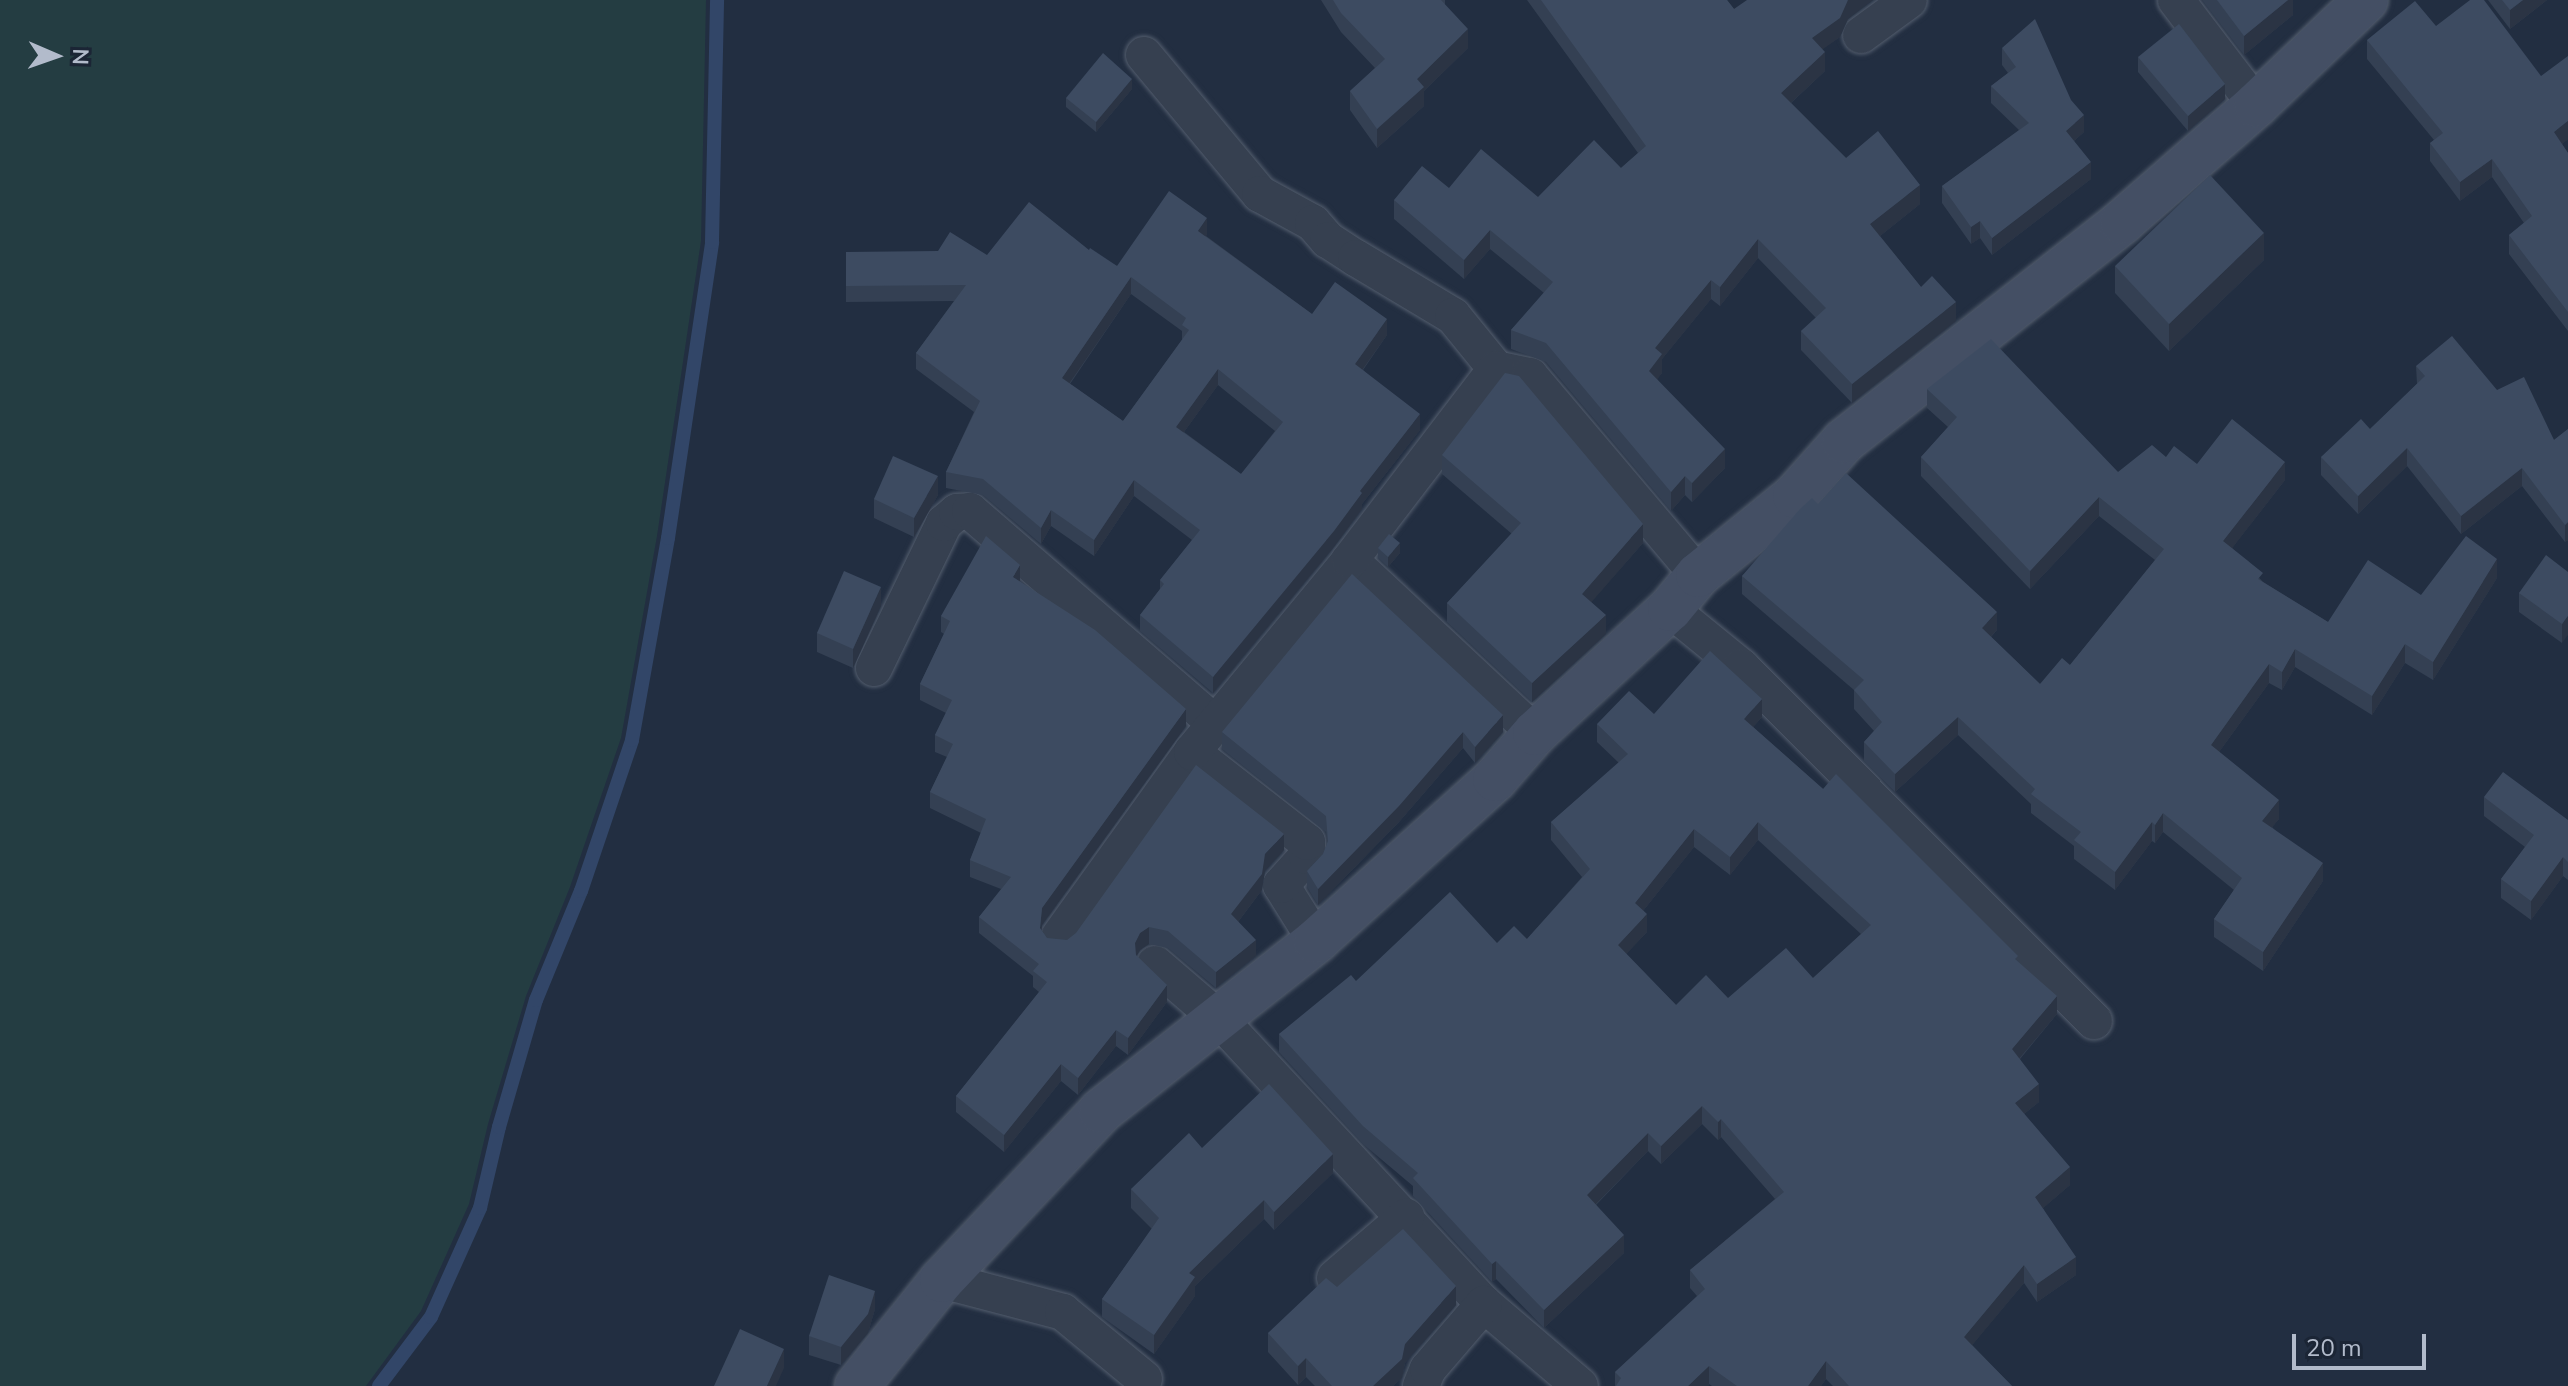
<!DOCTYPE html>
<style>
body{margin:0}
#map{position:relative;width:2568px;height:1386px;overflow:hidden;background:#222e41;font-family:"Nunito Sans",sans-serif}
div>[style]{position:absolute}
.green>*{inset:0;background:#243d42}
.stream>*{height:14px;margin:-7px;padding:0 7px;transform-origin:7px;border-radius:7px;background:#324668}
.roads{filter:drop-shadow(0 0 2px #545e6e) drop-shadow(0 0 2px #545e6e)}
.street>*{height:36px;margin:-18px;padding:0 18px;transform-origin:18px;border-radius:18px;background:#364050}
.secondary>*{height:44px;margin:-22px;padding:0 22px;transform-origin:22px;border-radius:22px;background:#444f64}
.wall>*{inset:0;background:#344053}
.shaded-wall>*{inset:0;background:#2b3444}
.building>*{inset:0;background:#3d4b61}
span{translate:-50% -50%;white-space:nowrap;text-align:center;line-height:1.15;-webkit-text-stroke:7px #1b2535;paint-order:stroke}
.north{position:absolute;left:16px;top:16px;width:80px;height:80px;-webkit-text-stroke:6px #1b2535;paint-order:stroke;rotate:92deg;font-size:22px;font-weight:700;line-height:32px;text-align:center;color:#b2bbcb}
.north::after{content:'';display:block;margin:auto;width:28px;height:36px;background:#b2bbcb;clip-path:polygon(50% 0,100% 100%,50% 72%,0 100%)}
.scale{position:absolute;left:2292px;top:1334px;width:134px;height:36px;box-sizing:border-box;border:4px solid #b2bbcb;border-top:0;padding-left:10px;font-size:24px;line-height:28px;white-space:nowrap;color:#b2bbcb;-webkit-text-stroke:6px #1b2535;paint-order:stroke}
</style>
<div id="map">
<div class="green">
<div style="clip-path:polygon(0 0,706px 0,701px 241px,657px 536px,621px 738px,570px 887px,526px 996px,488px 1124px,469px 1204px,421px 1311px,366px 1386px,0 1386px)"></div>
</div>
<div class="stream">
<div style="left:379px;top:1386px;width:86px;rotate:-53deg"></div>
<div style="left:431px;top:1317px;width:120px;rotate:-65.8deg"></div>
<div style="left:480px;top:1208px;width:83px;rotate:-76.8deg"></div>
<div style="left:499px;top:1127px;width:132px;rotate:-73.8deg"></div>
<div style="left:536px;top:1000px;width:118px;rotate:-67.6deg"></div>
<div style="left:581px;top:891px;width:159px;rotate:-71.3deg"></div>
<div style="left:632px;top:740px;width:205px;rotate:-79.9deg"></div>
<div style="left:668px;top:538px;width:299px;rotate:-81.5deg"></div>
<div style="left:712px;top:242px;width:242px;rotate:-88.8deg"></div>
</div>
<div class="roads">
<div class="street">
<div style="left:2176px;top:0;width:132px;rotate:52.7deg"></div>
<div style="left:1861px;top:35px;width:59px;rotate:-36.1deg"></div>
<div style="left:1144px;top:55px;width:181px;rotate:50.2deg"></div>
<div style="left:1260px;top:194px;width:60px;rotate:28.7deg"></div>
<div style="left:1313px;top:223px;width:23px;rotate:49deg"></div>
<div style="left:1328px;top:240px;width:33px;rotate:33deg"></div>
<div style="left:1356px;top:258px;width:113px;rotate:30.9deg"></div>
<div style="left:1453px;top:316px;width:68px;rotate:50.9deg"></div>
<div style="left:1496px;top:369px;width:35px;rotate:12deg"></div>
<div style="left:1530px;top:376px;width:260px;rotate:49.8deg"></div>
<div style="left:1350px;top:560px;width:253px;rotate:43.1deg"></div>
<div style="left:1670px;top:609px;width:92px;rotate:39.2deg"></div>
<div style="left:1741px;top:667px;width:500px;rotate:45.1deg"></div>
<div style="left:874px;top:668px;width:161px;rotate:-64.2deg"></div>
<div style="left:944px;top:523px;width:17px;rotate:-40deg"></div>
<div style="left:957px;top:512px;width:13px;rotate:-4deg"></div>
<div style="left:970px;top:511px;width:323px;rotate:40.9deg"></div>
<div style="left:1059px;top:937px;width:228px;rotate:-54.3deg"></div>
<div style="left:1316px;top:941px;width:66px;rotate:-122deg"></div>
<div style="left:1281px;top:885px;width:39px;rotate:-48deg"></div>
<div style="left:1307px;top:856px;width:14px;rotate:-90deg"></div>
<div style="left:1307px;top:842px;width:146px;rotate:-142deg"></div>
<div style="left:1192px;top:752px;width:249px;rotate:-50.5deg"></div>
<div style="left:1350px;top:560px;width:240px;rotate:-52.6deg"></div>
<div style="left:1155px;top:964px;width:84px;rotate:40.7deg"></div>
<div style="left:1219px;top:1019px;width:389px;rotate:47.1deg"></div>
<div style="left:1484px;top:1304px;width:126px;rotate:40.5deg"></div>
<div style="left:1335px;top:1278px;width:94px;rotate:-40.7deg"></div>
<div style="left:942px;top:1280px;width:125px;rotate:14.8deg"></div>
<div style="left:1063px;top:1312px;width:105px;rotate:39.6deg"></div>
<div style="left:1421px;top:1386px;width:18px;rotate:-68deg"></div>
<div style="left:1428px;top:1369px;width:86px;rotate:-49.3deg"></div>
</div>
<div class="secondary">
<div style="left:857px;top:1386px;width:136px;rotate:-51.3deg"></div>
<div style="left:942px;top:1280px;width:232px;rotate:-46.7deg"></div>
<div style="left:1101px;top:1111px;width:274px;rotate:-38.3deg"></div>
<div style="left:1316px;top:941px;width:241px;rotate:-42.1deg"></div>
<div style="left:1495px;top:779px;width:61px;rotate:-49deg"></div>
<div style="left:1535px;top:733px;width:183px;rotate:-42.6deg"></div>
<div style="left:1670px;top:609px;width:44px;rotate:-50.5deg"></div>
<div style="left:1698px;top:575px;width:125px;rotate:-39.2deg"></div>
<div style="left:1795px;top:496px;width:74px;rotate:-48.3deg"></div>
<div style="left:1844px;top:441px;width:354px;rotate:-38.2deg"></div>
<div style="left:2122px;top:222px;width:178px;rotate:-41.1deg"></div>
<div style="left:2256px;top:105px;width:152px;rotate:-43.7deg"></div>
</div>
</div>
<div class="wall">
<div style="clip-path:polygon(1321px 0,1445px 0,1445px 5px,1468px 48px,1424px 91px,1424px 106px,1377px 148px,1350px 110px,1350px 91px,1375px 68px,1341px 32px)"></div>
<div style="clip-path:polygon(1527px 0,1727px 0,1734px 9px,1848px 19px,1840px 37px,1822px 49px,1825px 71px,1791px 103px,1846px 158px,1920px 204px,1880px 236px,1921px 287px,1956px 321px,1852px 403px,1801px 350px,1801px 331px,1816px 318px,1758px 258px,1720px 306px,1711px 299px,1662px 359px,1662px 373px,1657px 379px,1725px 468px,1692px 502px,1685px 495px,1671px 511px,1546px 362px,1511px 349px,1511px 330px,1544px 293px,1490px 249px,1464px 279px,1394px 219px,1394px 200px,1449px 188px,1538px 197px,1621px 168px,1638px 153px)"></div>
<div style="clip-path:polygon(2202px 0,2293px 0,2293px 15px,2244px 55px)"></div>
<div style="clip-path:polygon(2488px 0,2547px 0,2510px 29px)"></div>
<div style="clip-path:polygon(2436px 26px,2568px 139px,2562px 144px,2568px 153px,2568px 331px,2509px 254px,2509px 235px,2524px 223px,2492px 177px,2460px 201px,2430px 161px,2430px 143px,2434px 140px,2367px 59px,2367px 40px)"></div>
<div style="clip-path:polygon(2002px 48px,2084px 132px,2074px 141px,2091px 179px,1992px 255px,1980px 238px,1971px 244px,1942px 203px,1942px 186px,2019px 130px,1991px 103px,1991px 86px,2008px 73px,2002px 65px)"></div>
<div style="clip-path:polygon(2138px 57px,2225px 99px,2188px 131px,2138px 72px)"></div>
<div style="clip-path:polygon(1132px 89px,1096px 132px,1066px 107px,1066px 98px)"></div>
<div style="clip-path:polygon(evenodd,1207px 234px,1206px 236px,1312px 314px,1387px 335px,1363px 370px,1420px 430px,1362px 504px,1362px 509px,1334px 547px,1213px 693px,1140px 631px,1140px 615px,1160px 589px,1160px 580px,1192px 540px,1134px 496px,1094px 556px,1051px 526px,1041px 544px,983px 495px,946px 488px,946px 472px,974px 412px,916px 369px,916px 353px,954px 301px,846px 302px,846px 252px,987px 255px,1089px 250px,1117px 266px,1207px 234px,1131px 294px,1182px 331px,1182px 340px,1123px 421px,1070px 384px,1131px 294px,1207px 234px,1218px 385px,1275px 431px,1241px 474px,1184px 432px,1218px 385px)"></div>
<div style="clip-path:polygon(2264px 260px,2169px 351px,2115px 293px,2115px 266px)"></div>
<div style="clip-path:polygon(2416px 366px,2497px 390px,2554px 440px,2568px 429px,2568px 540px,2565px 542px,2522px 486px,2461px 534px,2407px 466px,2358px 514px,2321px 475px,2321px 457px,2370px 429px,2417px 384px)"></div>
<div style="clip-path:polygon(1927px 389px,2118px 472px,2166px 457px,2197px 464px,2285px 480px,2232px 548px,2263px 582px,2328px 622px,2421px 595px,2497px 578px,2433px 680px,2405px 663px,2372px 715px,2295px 667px,2282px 690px,2269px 683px,2219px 752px,2279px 819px,2272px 827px,2323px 881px,2263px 971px,2214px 937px,2214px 919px,2234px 890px,2163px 832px,2155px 843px,2152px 841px,2115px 890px,2074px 859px,2074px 846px,2031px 813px,2031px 804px,1958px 735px,1895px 792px,1864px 761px,1864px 742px,1874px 731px,1854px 709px,1854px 690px,1742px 594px,1742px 576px,1818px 504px,1997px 630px,1991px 637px,2040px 684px,2070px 665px,2155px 560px,2099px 516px,2030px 589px,1921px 476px,1921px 457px,1948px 427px,1927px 408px)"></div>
<div style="clip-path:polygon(1442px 455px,1643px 543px,1591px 602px,1606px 634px,1532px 702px,1447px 622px,1447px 603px,1512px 534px,1442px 474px)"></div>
<div style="clip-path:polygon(938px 495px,914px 537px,874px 518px,874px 499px)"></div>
<div style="clip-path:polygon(1378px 548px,1400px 553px,1388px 567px,1378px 558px)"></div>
<div style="clip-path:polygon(2568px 572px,2562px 643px,2519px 612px,2519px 593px)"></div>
<div style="clip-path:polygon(1020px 581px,1186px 726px,1042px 925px,1041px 930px,1047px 938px,1067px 940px,1284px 850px,1265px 871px,1262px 890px,1238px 922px,1256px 956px,1216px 988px,1168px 948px,1149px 944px,1140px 950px,1136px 956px,1167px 1002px,1128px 1055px,1116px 1046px,1078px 1095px,1061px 1081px,1004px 1152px,956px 1112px,956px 1096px,1039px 992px,1033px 987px,1033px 976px,979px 933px,979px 917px,1001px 889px,970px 877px,970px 860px,981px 833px,930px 808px,930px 792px,947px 757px,935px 752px,935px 735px,946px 713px,920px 700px,920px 684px,944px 634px,941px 632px,941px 616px)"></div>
<div style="clip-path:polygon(881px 606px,853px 668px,817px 652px,817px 633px)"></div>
<div style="clip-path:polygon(evenodd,1654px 714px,1762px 717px,1753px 727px,2018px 961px,2057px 1014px,2020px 1059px,2039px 1102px,2024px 1114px,2070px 1185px,2043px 1208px,2076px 1275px,2037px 1302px,2024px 1283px,1972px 1345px,2012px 1386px,1833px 1386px,1826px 1379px,1821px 1386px,1712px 1386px,1709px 1384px,1708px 1386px,1615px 1386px,1615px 1372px,1697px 1296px,1690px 1288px,1690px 1270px,1775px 1199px,1721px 1137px,1718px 1140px,1702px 1124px,1661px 1164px,1648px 1151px,1596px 1205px,1624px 1253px,1544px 1328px,1496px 1279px,1492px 1282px,1413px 1196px,1413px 1186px,1363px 1144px,1279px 1052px,1279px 1034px,1356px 981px,1497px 943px,1527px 939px,1582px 877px,1551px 840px,1551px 822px,1619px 763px,1597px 742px,1597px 724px,1654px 714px,1758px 840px,1861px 934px,1813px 978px,1728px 998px,1676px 1005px,1626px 954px,1647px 932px,1643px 911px,1694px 847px,1730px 875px,1758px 840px)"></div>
<div style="clip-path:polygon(1222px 732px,1503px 732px,1475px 763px,1463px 748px,1399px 822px,1318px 905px,1307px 887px,1307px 871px,1323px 854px,1327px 844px,1326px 832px,1222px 749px)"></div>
<div style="clip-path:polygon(2484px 797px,2568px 820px,2568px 880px,2563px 876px,2531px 920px,2501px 898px,2501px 879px,2525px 847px,2484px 816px)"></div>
<div style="clip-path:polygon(1202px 1148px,1333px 1173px,1274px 1230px,1264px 1219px,1195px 1286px,1195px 1296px,1154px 1354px,1102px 1317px,1102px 1299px,1152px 1229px,1131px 1208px,1131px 1189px)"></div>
<div style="clip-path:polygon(1337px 1287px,1456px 1305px,1405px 1363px,1402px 1378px,1393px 1386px,1315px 1386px,1306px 1377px,1298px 1385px,1268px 1352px,1268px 1333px)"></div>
<div style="clip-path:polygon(875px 1309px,868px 1333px,841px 1365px,809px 1355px,809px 1336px)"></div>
</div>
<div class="shaded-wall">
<div style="clip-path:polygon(1848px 0,1873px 0,1848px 19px,1840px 37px,1812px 57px,1812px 38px)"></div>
<div style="clip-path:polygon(2288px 0,2293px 0,2293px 15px,2244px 55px,2244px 36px)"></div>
<div style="clip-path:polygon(2523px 0,2547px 0,2510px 29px,2510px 10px)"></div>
<div style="clip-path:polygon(1468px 29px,1468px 48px,1424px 91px,1424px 106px,1377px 148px,1377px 129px,1417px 79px)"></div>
<div style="clip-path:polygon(1825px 52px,1825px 71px,1781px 112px,1781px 93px)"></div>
<div style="clip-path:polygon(1132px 79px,1132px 89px,1096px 132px,1096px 122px)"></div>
<div style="clip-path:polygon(2225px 84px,2225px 99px,2188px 131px,2188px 116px)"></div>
<div style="clip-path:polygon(2084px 115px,2084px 132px,2066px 148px,2066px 131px)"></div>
<div style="clip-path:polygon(2568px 121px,2568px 139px,2554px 151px,2554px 132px)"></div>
<div style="clip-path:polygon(2492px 159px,2492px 177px,2460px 201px,2460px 182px)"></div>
<div style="clip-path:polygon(2091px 162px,2091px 179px,1992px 255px,1992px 238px)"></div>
<div style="clip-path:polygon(1920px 185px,1920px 204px,1870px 244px,1870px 224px)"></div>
<div style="clip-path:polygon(1207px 218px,1207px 234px,1198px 247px,1198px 231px)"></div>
<div style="clip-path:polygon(1980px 221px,1980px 238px,1971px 244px,1971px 227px)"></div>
<div style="clip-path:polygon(1490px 230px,1490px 249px,1464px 279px,1464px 260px)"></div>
<div style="clip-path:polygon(2264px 233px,2264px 260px,2169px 351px,2169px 324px)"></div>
<div style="clip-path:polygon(1758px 239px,1758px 258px,1720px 306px,1720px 287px)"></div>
<div style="clip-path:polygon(1131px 277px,1131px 294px,1062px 394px,1062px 378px)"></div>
<div style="clip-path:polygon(1711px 280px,1711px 299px,1662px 359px,1662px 373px,1649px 390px,1649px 371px,1655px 348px)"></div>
<div style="clip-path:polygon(1956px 302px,1956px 321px,1852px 403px,1852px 384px)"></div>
<div style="clip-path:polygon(1387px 319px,1387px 335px,1355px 380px,1355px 364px)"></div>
<div style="clip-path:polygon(1218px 369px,1218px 385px,1176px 443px,1176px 427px)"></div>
<div style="clip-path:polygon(1420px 414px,1420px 430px,1362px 504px,1362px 509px,1334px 547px,1213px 693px,1213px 677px)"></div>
<div style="clip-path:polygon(2407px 448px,2407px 466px,2358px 514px,2358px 496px)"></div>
<div style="clip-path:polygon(1725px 449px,1725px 468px,1692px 502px,1692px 483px)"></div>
<div style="clip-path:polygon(2285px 462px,2285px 480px,2223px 560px,2223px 541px)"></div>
<div style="clip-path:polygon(2522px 468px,2522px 486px,2461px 534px,2461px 516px)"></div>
<div style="clip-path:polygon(938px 476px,938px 495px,914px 537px,914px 518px)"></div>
<div style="clip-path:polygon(1685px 476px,1685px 495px,1671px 511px,1671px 492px)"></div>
<div style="clip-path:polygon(1134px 480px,1134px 496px,1094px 556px,1094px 540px)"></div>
<div style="clip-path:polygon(2099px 497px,2099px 516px,2030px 589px,2030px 571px)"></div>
<div style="clip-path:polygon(1051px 510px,1051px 526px,1041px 544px,1041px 528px)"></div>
<div style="clip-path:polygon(2568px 522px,2568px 540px,2565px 542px,2565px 525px)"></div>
<div style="clip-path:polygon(1643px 524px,1643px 543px,1582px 613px,1582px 594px)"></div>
<div style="clip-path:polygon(1400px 543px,1400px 553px,1388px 567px,1388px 557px)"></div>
<div style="clip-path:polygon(2497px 559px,2497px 578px,2433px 680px,2433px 662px)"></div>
<div style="clip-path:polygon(1020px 565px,1020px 582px,1013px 577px)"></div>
<div style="clip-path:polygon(881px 587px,881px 606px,853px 668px,853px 649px)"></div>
<div style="clip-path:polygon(1997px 612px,1997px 630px,1982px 646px,1982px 628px)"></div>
<div style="clip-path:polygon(1606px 615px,1606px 634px,1532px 702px,1532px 683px)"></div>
<div style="clip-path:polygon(2568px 616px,2568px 635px,2562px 643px,2562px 624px)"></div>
<div style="clip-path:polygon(2405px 644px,2405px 663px,2372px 715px,2372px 696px)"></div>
<div style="clip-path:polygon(2295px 649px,2295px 667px,2282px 690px,2282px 672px)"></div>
<div style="clip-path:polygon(2269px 664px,2269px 683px,2211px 763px,2211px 745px)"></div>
<div style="clip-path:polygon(1762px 699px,1762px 717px,1744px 737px,1744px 719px)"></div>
<div style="clip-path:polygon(1186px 709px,1186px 726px,1042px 925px,1040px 945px,1040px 928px,1042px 908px)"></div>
<div style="clip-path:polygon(1503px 715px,1503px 732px,1475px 763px,1475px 747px)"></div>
<div style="clip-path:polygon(1958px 717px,1958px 735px,1895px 792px,1895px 774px)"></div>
<div style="clip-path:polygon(1463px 732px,1463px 748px,1399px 822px,1318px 905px,1318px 889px)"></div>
<div style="clip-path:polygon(2279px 800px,2279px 819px,2262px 839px,2262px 821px)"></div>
<div style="clip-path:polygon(2163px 813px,2163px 832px,2155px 843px,2155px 825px)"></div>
<div style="clip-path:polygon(1758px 822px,1758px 840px,1730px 875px,1730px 857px)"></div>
<div style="clip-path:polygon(2152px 822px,2152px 841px,2115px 890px,2115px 872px)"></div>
<div style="clip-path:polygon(1694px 829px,1694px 847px,1635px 921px,1635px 903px)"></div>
<div style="clip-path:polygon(1284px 834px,1284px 850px,1265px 871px,1262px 890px,1231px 931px,1231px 914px,1265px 854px)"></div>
<div style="clip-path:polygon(2563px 857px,2563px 876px,2531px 920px,2531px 901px)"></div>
<div style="clip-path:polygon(2323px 863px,2323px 881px,2263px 971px,2263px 952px)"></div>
<div style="clip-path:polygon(1647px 914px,1647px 932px,1618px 963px,1618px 945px)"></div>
<div style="clip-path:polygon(1149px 927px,1149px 944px,1140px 950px,1135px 959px,1135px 943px,1140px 933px)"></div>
<div style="clip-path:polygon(1256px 940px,1256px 956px,1216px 988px,1216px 972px)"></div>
<div style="clip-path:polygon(1167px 985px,1167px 1002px,1128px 1055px,1128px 1038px)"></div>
<div style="clip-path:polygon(2057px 996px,2057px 1014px,2012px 1067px,2012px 1049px)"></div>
<div style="clip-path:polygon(1116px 1030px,1116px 1046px,1078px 1095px,1078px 1078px)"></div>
<div style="clip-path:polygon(1061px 1064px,1061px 1081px,1004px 1152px,1004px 1135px)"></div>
<div style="clip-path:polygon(2039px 1084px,2039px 1102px,2015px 1121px,2015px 1103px)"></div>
<div style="clip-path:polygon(1702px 1106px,1702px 1124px,1661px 1164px,1661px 1146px)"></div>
<div style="clip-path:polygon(1721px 1119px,1721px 1137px,1718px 1140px,1718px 1122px)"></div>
<div style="clip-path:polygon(1648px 1133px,1648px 1151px,1587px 1213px,1587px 1195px)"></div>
<div style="clip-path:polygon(1333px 1154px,1333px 1173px,1274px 1230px,1274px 1212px)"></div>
<div style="clip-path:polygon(2070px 1167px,2070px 1185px,2035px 1215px,2035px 1197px)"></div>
<div style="clip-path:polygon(1264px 1200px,1264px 1219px,1195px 1286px,1195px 1296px,1154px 1354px,1154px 1335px,1189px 1273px)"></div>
<div style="clip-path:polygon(1624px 1235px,1624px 1253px,1544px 1328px,1544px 1310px)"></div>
<div style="clip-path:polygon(2076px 1257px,2076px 1275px,2037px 1302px,2037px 1284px)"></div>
<div style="clip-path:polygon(1496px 1261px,1496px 1279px,1492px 1282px,1492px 1264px)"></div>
<div style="clip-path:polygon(2024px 1265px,2024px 1283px,1964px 1355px,1964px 1337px)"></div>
<div style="clip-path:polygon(1456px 1286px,1456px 1305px,1405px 1363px,1402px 1378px,1393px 1386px,1373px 1386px,1405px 1344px)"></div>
<div style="clip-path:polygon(875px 1291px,875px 1309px,868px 1333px,841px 1365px,841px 1347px)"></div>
<div style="clip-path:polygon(784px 1349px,784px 1368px,776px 1386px,767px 1386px)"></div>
<div style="clip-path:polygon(1306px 1358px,1306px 1377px,1298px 1385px,1298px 1366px)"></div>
<div style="clip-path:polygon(1826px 1361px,1826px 1379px,1821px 1386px,1808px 1386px)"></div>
<div style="clip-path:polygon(1709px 1366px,1709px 1384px,1708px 1386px,1688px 1386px)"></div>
</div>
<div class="building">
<div style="clip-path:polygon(1333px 0,1441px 0,1468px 29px,1417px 79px,1424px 87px,1377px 129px,1350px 91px,1385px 59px,1341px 13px)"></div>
<div style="clip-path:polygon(1541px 0,1727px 0,1734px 9px,1747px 0,1848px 0,1840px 18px,1812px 38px,1825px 52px,1781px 93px,1846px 158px,1878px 131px,1920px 185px,1870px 224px,1921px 287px,1932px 276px,1956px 302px,1852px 384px,1801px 331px,1826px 308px,1758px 239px,1720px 287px,1711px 280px,1655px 348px,1662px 354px,1649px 371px,1725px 449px,1692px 483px,1685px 476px,1671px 492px,1546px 343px,1511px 330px,1553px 282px,1490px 230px,1464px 260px,1394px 200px,1422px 166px,1449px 188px,1481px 149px,1538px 197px,1594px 140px,1621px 168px,1646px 146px)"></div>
<div style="clip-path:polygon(2217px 0,2288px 0,2244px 36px)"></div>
<div style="clip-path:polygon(2470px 0,2484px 0,2541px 76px,2568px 56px,2568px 121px,2554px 132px,2568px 153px,2568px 312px,2509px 235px,2532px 216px,2492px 159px,2460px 182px,2430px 143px,2443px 133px,2367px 40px,2415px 1px,2436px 26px)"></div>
<div style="clip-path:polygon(2502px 0,2523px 0,2510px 10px)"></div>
<div style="clip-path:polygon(2035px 19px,2071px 100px,2084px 115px,2066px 131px,2091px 162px,1992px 238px,1980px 221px,1971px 227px,1942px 186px,2029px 123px,1991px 86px,2016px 67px,2002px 48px)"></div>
<div style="clip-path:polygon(2179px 24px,2225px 84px,2188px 116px,2138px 57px)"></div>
<div style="clip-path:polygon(1103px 53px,1132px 79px,1096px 122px,1066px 98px)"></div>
<div style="clip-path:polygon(2210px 175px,2264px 233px,2169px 324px,2115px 266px)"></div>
<div style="clip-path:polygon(evenodd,1169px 191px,1207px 218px,1198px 231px,1312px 314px,1335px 282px,1387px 319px,1355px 364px,1420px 414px,1360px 491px,1362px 493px,1334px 531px,1213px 677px,1140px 615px,1164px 584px,1160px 580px,1200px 530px,1134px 480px,1094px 540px,1051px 510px,1041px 528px,983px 479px,946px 472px,980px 401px,916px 353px,966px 285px,846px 286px,846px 252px,938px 251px,950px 232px,987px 255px,1029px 202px,1089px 250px,1090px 248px,1117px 266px,1169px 191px,1131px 277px,1186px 318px,1182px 325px,1189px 330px,1123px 421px,1062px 378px,1131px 277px,1169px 191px,1218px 369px,1283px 422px,1241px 474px,1176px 427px,1218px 369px)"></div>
<div style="clip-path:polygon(2452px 336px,2497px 390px,2524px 377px,2554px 440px,2568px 429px,2568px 522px,2565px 525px,2522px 468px,2461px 516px,2407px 448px,2358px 496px,2321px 457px,2361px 419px,2370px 429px,2425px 376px,2416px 366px)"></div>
<div style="clip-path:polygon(1991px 339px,2118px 472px,2152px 445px,2166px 457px,2174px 446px,2197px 464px,2232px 419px,2285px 462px,2223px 541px,2263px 573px,2258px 579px,2328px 622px,2368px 560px,2421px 595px,2466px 536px,2497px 559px,2433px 662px,2405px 644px,2372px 696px,2295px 649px,2282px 672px,2269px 664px,2211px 745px,2279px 800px,2262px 821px,2323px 863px,2263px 952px,2214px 919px,2242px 878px,2163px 813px,2155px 825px,2152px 822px,2115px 872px,2074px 840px,2081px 832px,2031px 794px,2035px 789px,1958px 717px,1895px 774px,1864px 742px,1882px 722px,1854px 690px,1864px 680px,1742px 576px,1800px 509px,1812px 498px,1818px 504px,1846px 473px,1997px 612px,1982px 628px,2040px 684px,2062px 658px,2070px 665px,2164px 549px,2099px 497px,2030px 571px,1921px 457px,1957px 417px,1927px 389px)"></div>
<div style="clip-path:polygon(1505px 373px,1519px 376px,1643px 524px,1582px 594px,1606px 615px,1532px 683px,1447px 603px,1521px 523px,1442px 455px)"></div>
<div style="clip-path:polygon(893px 456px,938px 476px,914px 518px,874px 499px)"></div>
<div style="clip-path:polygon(1389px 534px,1400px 543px,1388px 557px,1378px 548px)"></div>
<div style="clip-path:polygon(986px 536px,1020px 565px,1013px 577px,1095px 630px,1186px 709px,1042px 908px,1040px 928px,1047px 938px,1067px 940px,1076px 933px,1196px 765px,1284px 834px,1265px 854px,1262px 874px,1231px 914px,1256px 940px,1216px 972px,1168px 931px,1149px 927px,1140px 933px,1135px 943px,1136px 955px,1167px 985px,1128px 1038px,1116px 1030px,1078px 1078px,1061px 1064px,1004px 1135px,956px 1096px,1047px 982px,1033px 971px,1039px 964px,979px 917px,1011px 877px,970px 860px,986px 819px,930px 792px,953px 744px,935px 735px,952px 700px,920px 684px,950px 621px,941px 616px)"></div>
<div style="clip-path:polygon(2546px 555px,2568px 572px,2568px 616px,2562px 624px,2519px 593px)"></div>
<div style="clip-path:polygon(844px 571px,881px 587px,853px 649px,817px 633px)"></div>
<div style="clip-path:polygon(1352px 574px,1503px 715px,1475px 747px,1463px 732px,1399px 806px,1318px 889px,1307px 871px,1323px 854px,1328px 841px,1326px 816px,1222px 732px)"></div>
<div style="clip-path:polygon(evenodd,1710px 651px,1762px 699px,1744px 719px,1823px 789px,1836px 774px,2018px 956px,2015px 959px,2057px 996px,2012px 1049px,2039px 1084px,2015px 1103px,2070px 1167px,2035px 1197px,2076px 1257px,2037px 1284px,2024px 1265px,1964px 1337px,2012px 1386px,1849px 1386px,1826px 1361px,1808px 1386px,1737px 1386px,1709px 1366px,1688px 1386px,1616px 1386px,1621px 1378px,1615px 1372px,1705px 1289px,1690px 1270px,1784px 1192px,1721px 1119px,1718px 1122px,1702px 1106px,1661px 1146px,1648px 1133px,1587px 1195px,1624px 1235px,1544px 1310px,1496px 1261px,1492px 1264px,1413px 1178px,1418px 1173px,1363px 1126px,1279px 1034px,1351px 975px,1356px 981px,1450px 892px,1497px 943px,1514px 926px,1527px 939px,1590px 869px,1551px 822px,1628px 754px,1597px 724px,1629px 691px,1654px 714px,1710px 651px,1758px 822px,1871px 925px,1813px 978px,1786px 948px,1728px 998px,1706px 975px,1676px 1005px,1618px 945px,1647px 914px,1635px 903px,1694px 829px,1730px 857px,1758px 822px)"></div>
<div style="clip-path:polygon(2503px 772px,2568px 820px,2568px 862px,2563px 857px,2531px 901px,2501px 879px,2534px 835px,2484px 797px)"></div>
<div style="clip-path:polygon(1269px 1084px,1333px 1154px,1274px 1212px,1264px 1200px,1189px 1273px,1195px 1277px,1154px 1335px,1102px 1299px,1159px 1218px,1131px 1189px,1189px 1133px,1202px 1148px)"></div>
<div style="clip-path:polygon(1403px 1229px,1456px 1286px,1405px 1344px,1402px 1359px,1373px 1386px,1332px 1386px,1306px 1358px,1298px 1366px,1268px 1333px,1326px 1278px,1337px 1287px)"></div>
<div style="clip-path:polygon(829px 1275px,875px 1291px,868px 1314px,841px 1347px,809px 1336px)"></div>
<div style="clip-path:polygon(740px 1329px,784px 1349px,767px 1386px,714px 1386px)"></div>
</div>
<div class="north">N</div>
<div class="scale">20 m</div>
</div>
